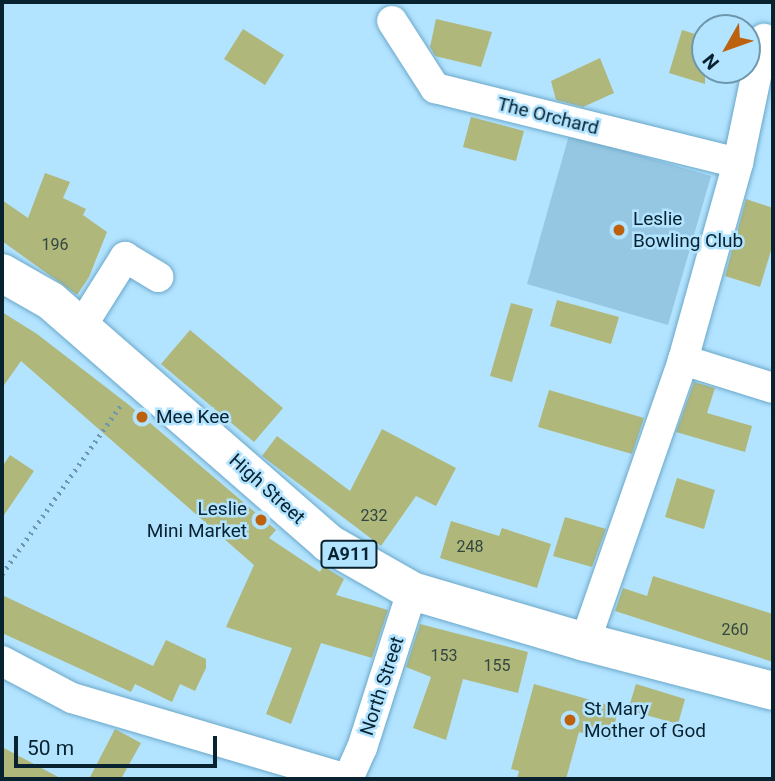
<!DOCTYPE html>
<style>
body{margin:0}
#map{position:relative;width:775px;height:781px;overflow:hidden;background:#b2e3ff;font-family:Roboto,sans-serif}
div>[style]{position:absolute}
.green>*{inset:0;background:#96c7e2}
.building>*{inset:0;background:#b0b77b}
.path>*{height:4.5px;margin-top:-2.25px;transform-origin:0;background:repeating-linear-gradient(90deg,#6d95ab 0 2px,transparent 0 7px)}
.roads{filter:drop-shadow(0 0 2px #6ba8c9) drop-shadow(0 0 2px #6ba8c9)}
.minor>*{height:30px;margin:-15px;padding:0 15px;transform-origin:15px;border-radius:15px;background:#fff}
.major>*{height:38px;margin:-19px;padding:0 19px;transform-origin:19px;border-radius:19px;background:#fff}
.dots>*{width:19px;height:19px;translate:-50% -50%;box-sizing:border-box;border:4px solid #b2e3ff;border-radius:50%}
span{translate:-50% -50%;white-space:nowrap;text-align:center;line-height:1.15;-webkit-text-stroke:5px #b2e3ff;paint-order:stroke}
.number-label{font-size:16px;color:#324742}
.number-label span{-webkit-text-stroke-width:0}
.shield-label span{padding:2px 5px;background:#b2e3ff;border:2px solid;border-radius:5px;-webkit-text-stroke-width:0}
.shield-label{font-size:18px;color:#08222f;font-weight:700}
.street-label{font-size:19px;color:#08222f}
.poi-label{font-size:19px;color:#08222f}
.left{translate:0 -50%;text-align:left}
.right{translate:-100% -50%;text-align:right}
.frame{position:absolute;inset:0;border:4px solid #08222f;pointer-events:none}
.north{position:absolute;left:691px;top:14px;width:70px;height:70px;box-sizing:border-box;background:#b2e3ff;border:2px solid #6e96ac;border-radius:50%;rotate:230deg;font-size:19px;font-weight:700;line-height:28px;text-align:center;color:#08222f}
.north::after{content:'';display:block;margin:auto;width:24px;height:32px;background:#bd610f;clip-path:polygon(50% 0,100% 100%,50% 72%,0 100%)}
.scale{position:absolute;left:14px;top:736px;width:203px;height:32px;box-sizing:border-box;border:4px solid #08222f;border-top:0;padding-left:9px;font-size:21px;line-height:24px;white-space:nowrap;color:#08222f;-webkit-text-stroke:5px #b2e3ff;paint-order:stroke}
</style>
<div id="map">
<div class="green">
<div style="clip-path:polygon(569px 135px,711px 176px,668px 325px,527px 284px)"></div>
</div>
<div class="building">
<div style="clip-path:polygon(436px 19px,492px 32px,481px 67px,435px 56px,430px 47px)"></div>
<div style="clip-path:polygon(243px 29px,284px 55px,265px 85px,224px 59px)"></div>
<div style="clip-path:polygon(682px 30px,705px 37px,705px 84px,669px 73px)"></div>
<div style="clip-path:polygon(600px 58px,614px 93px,583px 107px,556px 100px,551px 81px)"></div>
<div style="clip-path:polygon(471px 117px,524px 131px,516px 161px,463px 147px)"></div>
<div style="clip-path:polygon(45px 173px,70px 182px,63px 198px,86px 209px,83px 215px,107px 232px,89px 277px,77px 295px,2px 241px,2px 200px,28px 218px)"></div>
<div style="clip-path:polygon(746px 199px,773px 208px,773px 244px,760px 287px,725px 276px)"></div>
<div style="clip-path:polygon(557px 300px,619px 317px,611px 344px,550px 326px)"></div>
<div style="clip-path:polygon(511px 303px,533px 309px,512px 382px,490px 376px)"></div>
<div style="clip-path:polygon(2px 312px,37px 334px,129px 405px,276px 530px,269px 538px,320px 572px,323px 566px,344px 579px,336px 595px,388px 610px,372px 658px,321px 643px,291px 724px,266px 714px,292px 648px,226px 627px,254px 565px,21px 361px,2px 388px)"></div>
<div style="clip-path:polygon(190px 330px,283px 408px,254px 442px,161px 364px)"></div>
<div style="clip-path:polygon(694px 382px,715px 388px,707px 413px,752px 426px,745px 452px,676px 432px)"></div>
<div style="clip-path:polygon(549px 390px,644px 418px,632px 454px,538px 427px)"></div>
<div style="clip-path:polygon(382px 429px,456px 468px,436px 506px,416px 496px,381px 546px,262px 456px,277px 436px,350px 491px)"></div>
<div style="clip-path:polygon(10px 455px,34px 471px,2px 518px,2px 467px)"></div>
<div style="clip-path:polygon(677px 478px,715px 490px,704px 529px,665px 517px)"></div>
<div style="clip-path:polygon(565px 517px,606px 529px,592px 567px,553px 556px)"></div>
<div style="clip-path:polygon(451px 521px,499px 536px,502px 528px,551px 544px,537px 588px,440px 558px)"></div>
<div style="clip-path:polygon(653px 576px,773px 614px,773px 662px,615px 611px,623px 588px,647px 596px)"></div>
<div style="clip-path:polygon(2px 595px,153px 666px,166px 640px,206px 659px,206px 668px,195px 691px,180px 684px,172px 702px,135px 684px,131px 692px,2px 633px)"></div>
<div style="clip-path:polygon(420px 624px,528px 652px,518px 693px,463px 679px,446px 740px,413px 728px,431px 677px,406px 667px)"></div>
<div style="clip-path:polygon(534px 684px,619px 708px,610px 740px,579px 732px,566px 779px,517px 779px,519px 771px,511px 769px)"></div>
<div style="clip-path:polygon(636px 684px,685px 699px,678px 724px,628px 710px)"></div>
<div style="clip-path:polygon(115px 729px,141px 743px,121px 779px,89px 779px)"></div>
<div style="clip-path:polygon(2px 747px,62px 779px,2px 779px)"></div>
</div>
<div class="path">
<div style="left:2px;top:574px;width:209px;rotate:-54.9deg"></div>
</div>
<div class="roads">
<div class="minor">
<div style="left:392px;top:21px;width:80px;rotate:57.3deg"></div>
<div style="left:435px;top:88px;width:312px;rotate:13.9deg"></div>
<div style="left:81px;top:327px;width:83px;rotate:-57.8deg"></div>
<div style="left:125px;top:257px;width:39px;rotate:31deg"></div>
<div style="left:683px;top:360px;width:94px;rotate:17.3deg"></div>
<div style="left:585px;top:642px;width:299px;rotate:-70.8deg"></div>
<div style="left:683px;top:360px;width:205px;rotate:-74.4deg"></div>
<div style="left:738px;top:163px;width:127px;rotate:-78.2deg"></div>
<div style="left:2px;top:661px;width:79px;rotate:27.9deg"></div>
<div style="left:72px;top:698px;width:288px;rotate:16.4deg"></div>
<div style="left:348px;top:779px;width:34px;rotate:-66deg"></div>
<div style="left:362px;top:748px;width:165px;rotate:-72.3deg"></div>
</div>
<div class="major">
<div style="left:2px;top:273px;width:56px;rotate:29.7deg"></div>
<div style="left:51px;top:301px;width:368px;rotate:41.1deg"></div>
<div style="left:328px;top:543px;width:97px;rotate:29.7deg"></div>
<div style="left:412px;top:591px;width:180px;rotate:16.4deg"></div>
<div style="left:585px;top:642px;width:194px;rotate:14.6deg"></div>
</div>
</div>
<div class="dots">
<div style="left:619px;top:230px;background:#bd610f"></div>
<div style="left:142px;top:417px;background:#bd610f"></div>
<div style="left:261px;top:520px;background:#bd610f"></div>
<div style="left:570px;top:720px;background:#bd610f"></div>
</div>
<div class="number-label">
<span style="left:55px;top:245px">196</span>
<span style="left:374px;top:516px">232</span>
<span style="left:470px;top:547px">248</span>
<span style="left:735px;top:630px">260</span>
<span style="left:444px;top:656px">153</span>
<span style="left:497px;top:666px">155</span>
</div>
<div class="shield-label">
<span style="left:349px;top:554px">A911</span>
</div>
<div class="street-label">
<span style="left:548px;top:116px;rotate:14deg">The Orchard</span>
<span style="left:267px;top:489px;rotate:42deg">High Street</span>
<span style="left:382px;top:686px;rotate:-72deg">North Street</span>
</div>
<div class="poi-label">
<span class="left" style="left:633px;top:230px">Leslie<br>Bowling Club</span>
<span class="left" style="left:156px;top:417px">Mee Kee</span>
<span class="right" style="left:247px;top:520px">Leslie<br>Mini Market</span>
<span class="left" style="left:584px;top:720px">St Mary<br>Mother of God</span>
</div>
<div class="frame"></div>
<div class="north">N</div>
<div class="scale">50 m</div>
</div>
